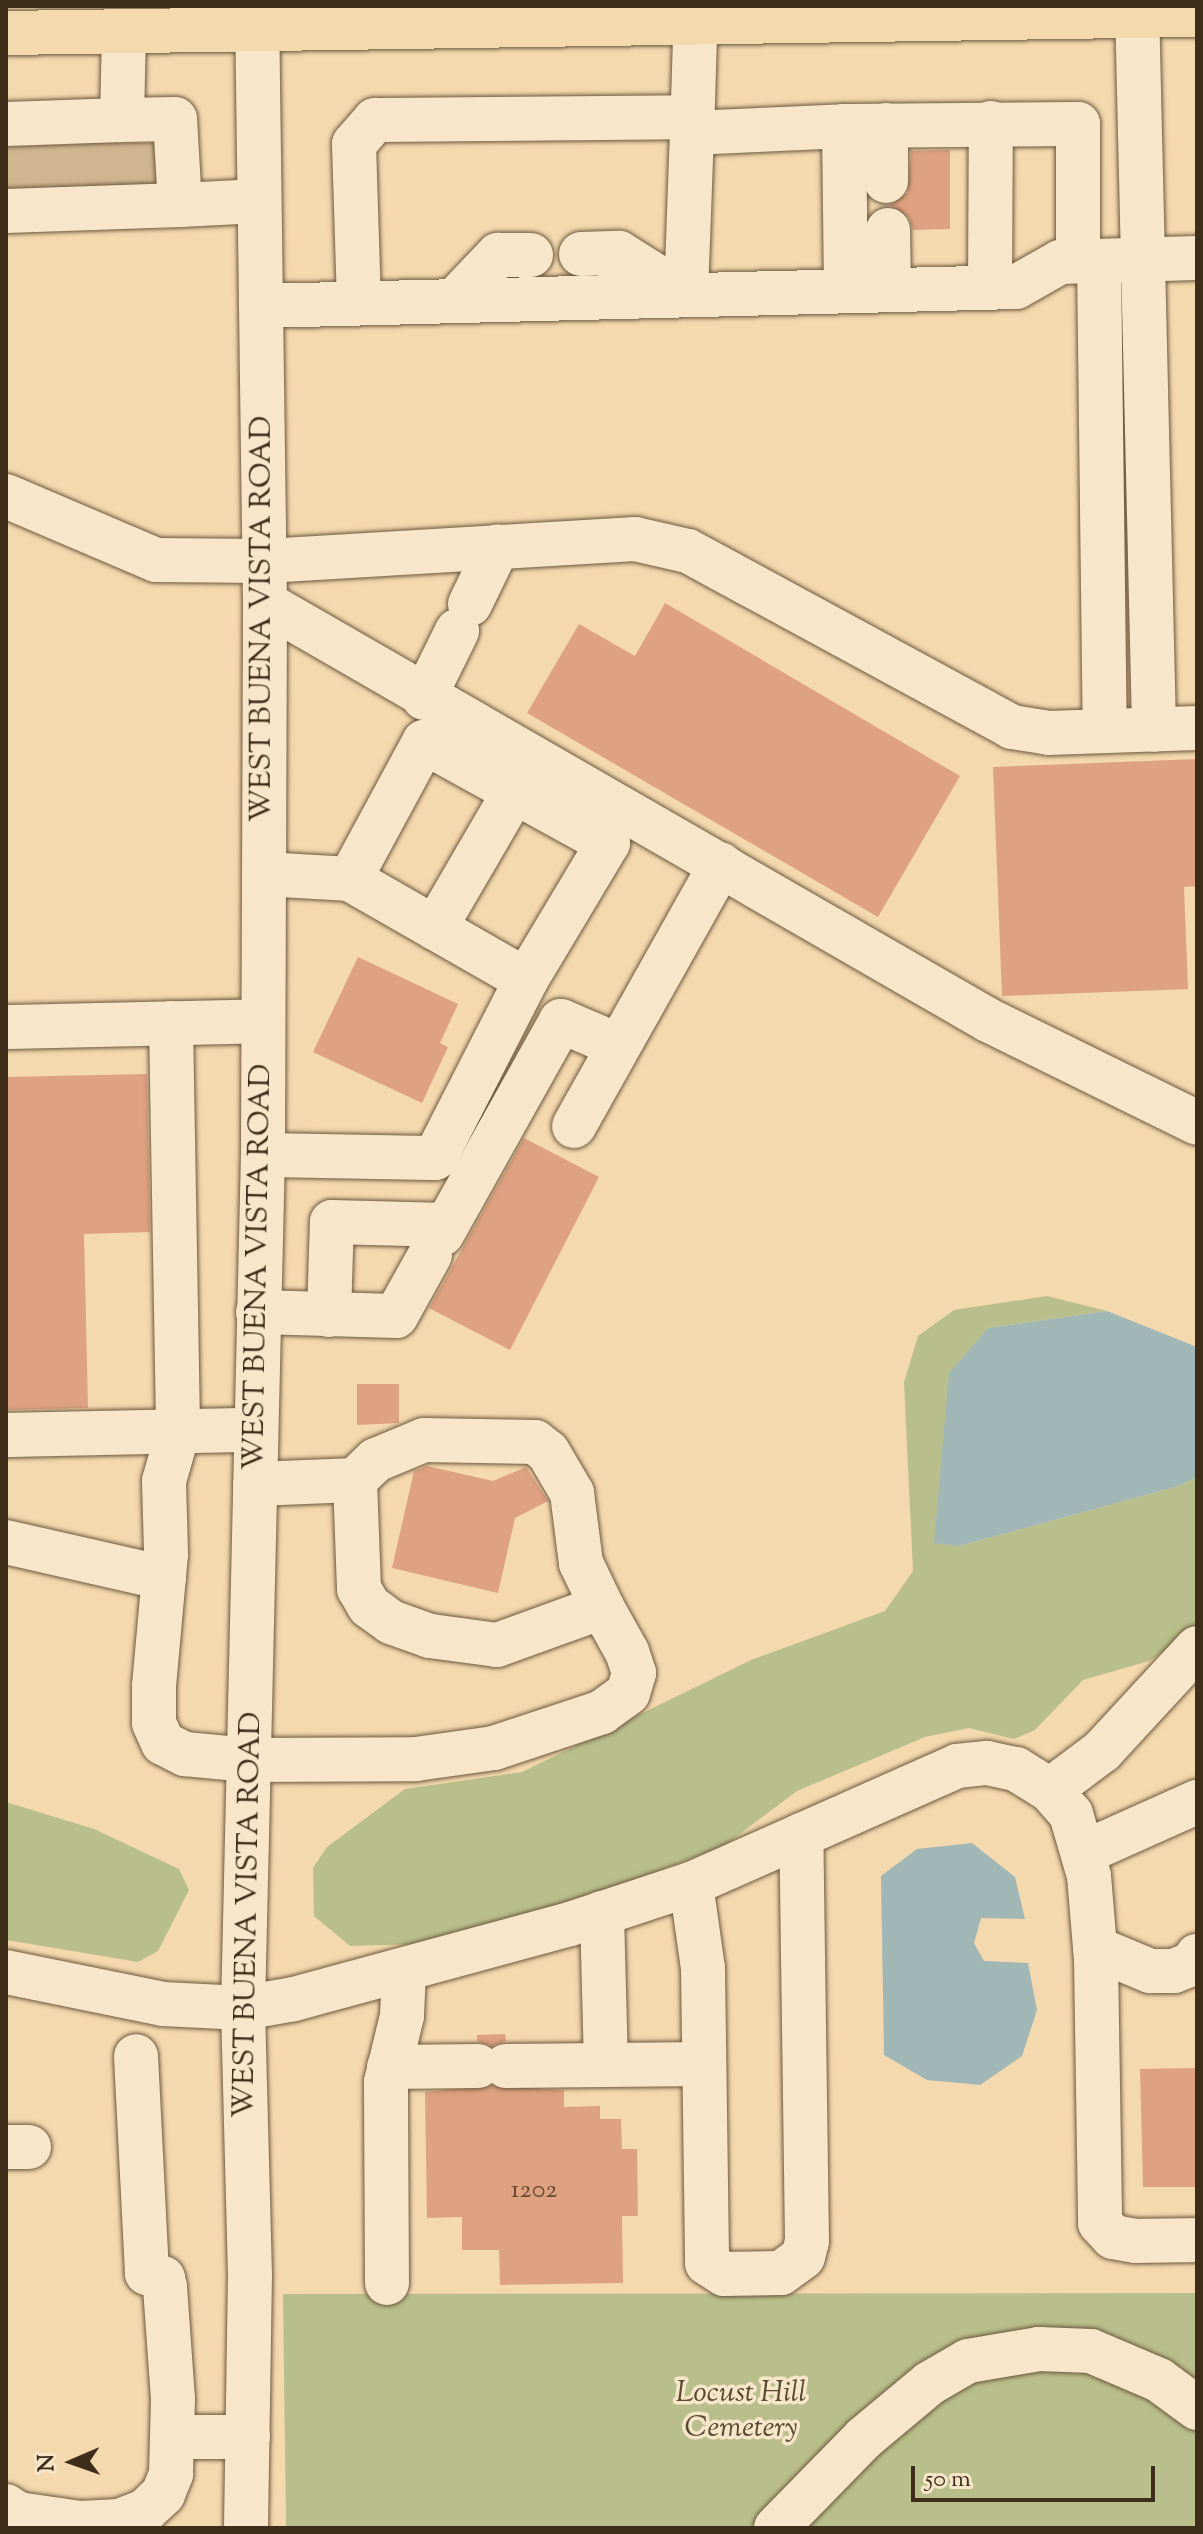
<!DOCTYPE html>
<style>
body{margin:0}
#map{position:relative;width:1203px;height:2534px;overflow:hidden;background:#f4d8ae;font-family:"Sorts Mill Goudy",serif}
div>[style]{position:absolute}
.green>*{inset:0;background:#b9bf8c}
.water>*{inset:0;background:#a1b7b6}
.building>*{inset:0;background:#dea181}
.minor-tunnel>*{height:44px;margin-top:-22px;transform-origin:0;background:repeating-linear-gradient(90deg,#d0b690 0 44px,transparent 0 66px)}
.roads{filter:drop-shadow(0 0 2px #6c583e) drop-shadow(0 0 2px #6c583e)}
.minor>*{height:44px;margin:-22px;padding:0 22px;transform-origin:22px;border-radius:22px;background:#f8e6ca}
.major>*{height:44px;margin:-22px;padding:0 22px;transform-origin:22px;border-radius:22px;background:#f4d8ae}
span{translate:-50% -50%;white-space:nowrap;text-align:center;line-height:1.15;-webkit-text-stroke:7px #f8e6ca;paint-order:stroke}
.number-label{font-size:26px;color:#664b33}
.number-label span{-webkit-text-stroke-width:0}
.street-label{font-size:30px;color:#3e2e19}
.park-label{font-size:30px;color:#574b30;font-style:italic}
.frame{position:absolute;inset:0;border:8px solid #3e2e19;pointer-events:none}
.north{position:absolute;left:32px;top:2422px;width:80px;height:80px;-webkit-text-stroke:6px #f8e6ca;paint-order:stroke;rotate:268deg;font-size:22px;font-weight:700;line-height:32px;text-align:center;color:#3e2e19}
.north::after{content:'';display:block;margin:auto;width:28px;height:36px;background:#3e2e19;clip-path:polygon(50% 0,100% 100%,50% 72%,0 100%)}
.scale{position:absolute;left:911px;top:2466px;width:244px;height:36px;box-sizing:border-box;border:4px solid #3e2e19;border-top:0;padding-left:10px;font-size:24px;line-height:28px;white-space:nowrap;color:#3e2e19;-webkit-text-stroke:6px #f8e6ca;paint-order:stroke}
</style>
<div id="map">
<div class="green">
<div style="clip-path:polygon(1047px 1296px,1107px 1311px,988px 1328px,959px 1546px,1179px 1486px,1197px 1477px,1197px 1630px,1149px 1661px,1083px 1680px,1035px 1730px,1014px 1739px,969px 1728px,925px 1737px,797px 1791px,724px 1846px,531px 1919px,418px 1944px,350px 1946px,314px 1916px,313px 1868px,327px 1847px,405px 1789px,522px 1772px,751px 1660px,885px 1611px,913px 1571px,904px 1382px,918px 1336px,954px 1310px)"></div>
<div style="clip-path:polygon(6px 1802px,94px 1829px,179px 1869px,189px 1890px,158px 1951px,138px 1962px,6px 1940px)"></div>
<div style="clip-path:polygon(1197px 2293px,1197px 2528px,286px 2528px,283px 2294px)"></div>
</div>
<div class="water">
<div style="clip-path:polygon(1107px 1311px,1197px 1347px,1197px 1477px,1179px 1486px,959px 1546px,934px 1543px,949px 1373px,988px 1328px)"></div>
<div style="clip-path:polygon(972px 1843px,1015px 1877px,1025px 1919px,981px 1918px,974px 1943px,984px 1961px,1028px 1963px,1037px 2010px,1022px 2056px,980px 2085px,927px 2080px,884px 2055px,881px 1876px,917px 1849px)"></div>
</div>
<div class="building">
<div style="clip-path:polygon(950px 150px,950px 229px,913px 230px,909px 217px,889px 205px,908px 193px,911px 151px)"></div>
<div style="clip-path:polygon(665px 603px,960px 776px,878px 917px,527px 713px,579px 624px,635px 656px)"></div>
<div style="clip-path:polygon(1197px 759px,1197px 886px,1184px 887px,1188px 989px,1002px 996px,993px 767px)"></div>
<div style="clip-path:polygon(358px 957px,458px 1004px,440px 1043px,448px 1047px,422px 1103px,313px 1052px)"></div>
<div style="clip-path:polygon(147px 1074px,150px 1232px,84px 1234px,88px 1408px,6px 1410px,6px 1077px)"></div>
<div style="clip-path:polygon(524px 1138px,599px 1177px,510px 1350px,429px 1308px)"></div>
<div style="clip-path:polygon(357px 1384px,399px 1384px,399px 1423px,357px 1425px)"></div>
<div style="clip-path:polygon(427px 1466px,493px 1481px,526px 1467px,548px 1501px,515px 1518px,498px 1593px,392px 1568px,414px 1471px)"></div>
<div style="clip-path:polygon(505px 2034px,506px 2041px,492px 2046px,477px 2041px,477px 2035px)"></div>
<div style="clip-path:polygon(1197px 2068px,1197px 2187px,1143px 2187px,1140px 2069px)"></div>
<div style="clip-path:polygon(492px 2086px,564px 2090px,564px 2107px,600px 2106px,600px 2119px,621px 2119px,622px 2149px,637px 2149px,638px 2216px,622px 2216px,623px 2283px,500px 2285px,499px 2250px,462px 2250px,462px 2217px,427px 2218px,425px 2092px)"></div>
</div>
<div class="minor-tunnel">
<div style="left:96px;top:142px;width:48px;rotate:88.8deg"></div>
<div style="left:134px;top:143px;width:45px;rotate:88.7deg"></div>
<div style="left:63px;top:145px;width:43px;rotate:88.7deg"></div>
<div style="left:26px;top:146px;width:45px;rotate:87.5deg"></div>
</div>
<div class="roads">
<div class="minor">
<div style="left:696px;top:6px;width:127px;rotate:91.8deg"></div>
<div style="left:692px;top:133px;width:152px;rotate:-2.6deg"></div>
<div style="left:1137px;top:6px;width:724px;rotate:88.65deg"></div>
<div style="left:6px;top:124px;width:116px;rotate:-2deg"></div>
<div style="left:122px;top:120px;width:88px;rotate:-88.7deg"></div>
<div style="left:886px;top:125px;width:56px;rotate:90deg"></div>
<div style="left:180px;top:205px;width:79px;rotate:-2.9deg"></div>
<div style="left:6px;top:211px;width:174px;rotate:-2deg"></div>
<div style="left:180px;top:205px;width:86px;rotate:-93.3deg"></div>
<div style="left:175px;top:119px;width:53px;rotate:178.9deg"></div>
<div style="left:888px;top:230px;width:60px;rotate:89deg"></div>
<div style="left:581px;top:254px;width:38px;rotate:-2deg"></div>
<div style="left:619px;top:253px;width:79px;rotate:32.1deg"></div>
<div style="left:1099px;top:261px;width:470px;rotate:89.3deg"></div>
<div style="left:990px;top:288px;width:165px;rotate:-89.7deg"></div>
<div style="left:846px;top:291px;width:165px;rotate:-90.7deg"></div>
<div style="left:844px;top:126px;width:234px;rotate:-0.5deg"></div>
<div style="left:1078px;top:124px;width:137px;rotate:90deg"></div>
<div style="left:686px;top:295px;width:162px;rotate:-87.9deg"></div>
<div style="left:454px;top:301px;width:64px;rotate:-46.3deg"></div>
<div style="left:498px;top:255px;width:33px"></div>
<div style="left:359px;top:303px;width:159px;rotate:-91.8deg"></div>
<div style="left:354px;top:144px;width:32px;rotate:-49deg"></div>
<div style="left:375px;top:120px;width:317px;rotate:-0.5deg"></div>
<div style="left:261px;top:306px;width:755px;rotate:-1.44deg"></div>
<div style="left:1016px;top:287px;width:51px;rotate:-29.6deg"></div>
<div style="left:1060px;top:262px;width:137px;rotate:-1.7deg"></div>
<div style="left:6px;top:496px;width:163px;rotate:23.1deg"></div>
<div style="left:156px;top:560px;width:110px;rotate:0.5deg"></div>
<div style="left:266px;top:561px;width:370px;rotate:-3.4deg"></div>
<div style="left:635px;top:539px;width:54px;rotate:12.8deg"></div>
<div style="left:688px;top:551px;width:369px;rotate:28.5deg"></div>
<div style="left:1012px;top:727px;width:36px;rotate:9deg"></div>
<div style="left:1048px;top:733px;width:149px;rotate:-1.9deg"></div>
<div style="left:265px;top:603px;width:835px;rotate:29.97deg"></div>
<div style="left:988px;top:1020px;width:233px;rotate:26.2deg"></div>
<div style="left:470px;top:604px;width:64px;rotate:-64.2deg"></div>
<div style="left:424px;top:698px;width:75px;rotate:-63.8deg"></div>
<div style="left:350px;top:879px;width:156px;rotate:-61.6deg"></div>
<div style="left:424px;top:742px;width:210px;rotate:28.8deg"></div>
<div style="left:608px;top:843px;width:160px;rotate:120.9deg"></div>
<div style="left:435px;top:928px;width:157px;rotate:-59.8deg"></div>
<div style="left:171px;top:1023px;width:409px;rotate:89deg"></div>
<div style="left:178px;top:1432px;width:51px;rotate:105.9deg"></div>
<div style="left:164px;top:1481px;width:73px;rotate:88.4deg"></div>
<div style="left:166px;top:1554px;width:133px;rotate:95.2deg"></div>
<div style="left:154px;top:1686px;width:37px;rotate:90deg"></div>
<div style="left:154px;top:1723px;width:22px;rotate:66deg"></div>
<div style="left:163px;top:1743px;width:25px;rotate:27deg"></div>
<div style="left:185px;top:1754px;width:64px;rotate:5.4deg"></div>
<div style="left:249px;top:1760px;width:167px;rotate:-0.3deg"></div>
<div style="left:416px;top:1759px;width:79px;rotate:-8deg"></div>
<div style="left:494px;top:1748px;width:114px;rotate:-18.4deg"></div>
<div style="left:602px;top:1712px;width:32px;rotate:-36deg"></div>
<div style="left:628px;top:1693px;width:21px;rotate:-73deg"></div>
<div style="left:634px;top:1673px;width:22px;rotate:-108deg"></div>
<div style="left:627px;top:1652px;width:51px;rotate:-119.1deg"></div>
<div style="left:602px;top:1607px;width:112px;rotate:160.1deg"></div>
<div style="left:497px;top:1645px;width:68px;rotate:-172.3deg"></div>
<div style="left:430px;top:1636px;width:41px;rotate:-160.3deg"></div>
<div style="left:391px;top:1622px;width:27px;rotate:-144deg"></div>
<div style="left:369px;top:1606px;width:20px;rotate:-120deg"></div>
<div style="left:359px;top:1589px;width:109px;rotate:-92.1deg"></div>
<div style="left:355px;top:1480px;width:100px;rotate:177.7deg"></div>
<div style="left:6px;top:1027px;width:257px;rotate:-1.3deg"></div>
<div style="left:574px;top:1126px;width:300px;rotate:-60.7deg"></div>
<div style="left:263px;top:1155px;width:172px;rotate:1deg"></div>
<div style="left:435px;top:1158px;width:200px;rotate:-62.9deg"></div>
<div style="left:526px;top:980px;width:203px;rotate:-150.2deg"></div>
<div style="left:350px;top:879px;width:86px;rotate:-176.7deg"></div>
<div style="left:442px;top:1234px;width:244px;rotate:-60.8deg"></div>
<div style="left:561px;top:1021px;width:61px;rotate:23.2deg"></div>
<div style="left:258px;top:1312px;width:138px;rotate:1.7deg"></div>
<div style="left:396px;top:1316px;width:70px;rotate:-60.9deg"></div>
<div style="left:329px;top:1315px;width:93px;rotate:-88.2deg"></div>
<div style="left:332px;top:1222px;width:115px;rotate:1.5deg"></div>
<div style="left:6px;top:1435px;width:249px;rotate:-1.2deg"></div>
<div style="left:355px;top:1480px;width:29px;rotate:-44deg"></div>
<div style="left:376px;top:1460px;width:52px;rotate:-22.6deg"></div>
<div style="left:424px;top:1440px;width:111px;rotate:1deg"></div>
<div style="left:535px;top:1442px;width:16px;rotate:38deg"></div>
<div style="left:548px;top:1452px;width:48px;rotate:59.7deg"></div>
<div style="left:572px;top:1493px;width:71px;rotate:82.7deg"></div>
<div style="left:581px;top:1563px;width:49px;rotate:64.5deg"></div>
<div style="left:6px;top:1542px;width:162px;rotate:12.8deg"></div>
<div style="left:1050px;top:1790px;width:65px;rotate:-36.9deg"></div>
<div style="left:1102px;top:1751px;width:140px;rotate:-47.3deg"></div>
<div style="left:1085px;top:1852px;width:123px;rotate:-24.1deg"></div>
<div style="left:691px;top:1884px;width:85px;rotate:81.9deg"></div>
<div style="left:703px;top:1968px;width:295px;rotate:89.2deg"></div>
<div style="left:707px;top:2263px;width:20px;rotate:33deg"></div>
<div style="left:724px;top:2274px;width:57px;rotate:-1deg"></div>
<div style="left:781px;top:2273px;width:27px;rotate:-36deg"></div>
<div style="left:803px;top:2257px;width:16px;rotate:-76deg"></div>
<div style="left:807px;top:2241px;width:406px;rotate:-90.8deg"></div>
<div style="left:602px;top:1913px;width:151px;rotate:88.5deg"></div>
<div style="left:1095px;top:1948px;width:60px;rotate:22.7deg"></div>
<div style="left:1150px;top:1971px;width:24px"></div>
<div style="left:1174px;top:1971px;width:22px;rotate:-22deg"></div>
<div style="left:1194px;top:1963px;width:8px;rotate:-67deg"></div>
<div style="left:6px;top:1972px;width:160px;rotate:11.5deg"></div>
<div style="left:163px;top:2004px;width:80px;rotate:2.9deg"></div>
<div style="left:243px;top:2008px;width:52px;rotate:-10deg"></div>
<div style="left:294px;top:1999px;width:286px;rotate:-15.2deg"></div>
<div style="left:570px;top:1924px;width:127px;rotate:-18.3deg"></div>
<div style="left:691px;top:1884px;width:291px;rotate:-23.9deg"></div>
<div style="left:957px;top:1766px;width:30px;rotate:-6deg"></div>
<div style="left:987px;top:1763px;width:30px;rotate:12deg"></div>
<div style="left:1016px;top:1769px;width:40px;rotate:32deg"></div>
<div style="left:1050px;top:1790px;width:32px;rotate:49deg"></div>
<div style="left:1071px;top:1814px;width:65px;rotate:73.8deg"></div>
<div style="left:1089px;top:1876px;width:83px;rotate:85.2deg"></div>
<div style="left:1096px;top:1959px;width:264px;rotate:89.1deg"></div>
<div style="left:1100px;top:2223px;width:19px;rotate:47deg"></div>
<div style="left:1113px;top:2237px;width:23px;rotate:10deg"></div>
<div style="left:1136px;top:2241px;width:61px;rotate:-0.9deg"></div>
<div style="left:506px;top:2066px;width:198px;rotate:-0.6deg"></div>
<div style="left:389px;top:2067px;width:89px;rotate:-0.6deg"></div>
<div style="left:6px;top:2147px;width:23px"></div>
<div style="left:387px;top:2283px;width:201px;rotate:-90.3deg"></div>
<div style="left:386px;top:2082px;width:68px;rotate:-76.4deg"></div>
<div style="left:402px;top:2016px;width:45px;rotate:-87.5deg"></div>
<div style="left:174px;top:2437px;width:74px"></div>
<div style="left:6px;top:2506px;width:14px;rotate:34deg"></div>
<div style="left:18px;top:2514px;width:63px;rotate:8.3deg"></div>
<div style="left:80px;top:2523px;width:39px;rotate:-3deg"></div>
<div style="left:119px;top:2521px;width:28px;rotate:-21deg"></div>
<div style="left:145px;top:2511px;width:25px;rotate:-43deg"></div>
<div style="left:163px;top:2494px;width:22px;rotate:-68deg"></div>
<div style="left:171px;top:2474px;width:75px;rotate:-88.5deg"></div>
<div style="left:173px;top:2399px;width:112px;rotate:-94.1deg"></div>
<div style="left:165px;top:2287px;width:9px;rotate:-103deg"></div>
<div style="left:163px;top:2278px;width:17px;rotate:-163deg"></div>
<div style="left:147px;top:2273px;width:217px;rotate:-92.9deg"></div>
<div style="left:246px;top:2528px;width:252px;rotate:-89.1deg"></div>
<div style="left:250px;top:2276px;width:268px;rotate:-91.5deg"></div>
<div style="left:243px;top:2008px;width:853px;rotate:-88.66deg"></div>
<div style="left:263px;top:1155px;width:552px;rotate:-89.79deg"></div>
<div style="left:265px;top:603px;width:597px;rotate:-90.77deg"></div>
<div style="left:776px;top:2528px;width:126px;rotate:-45.6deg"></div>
<div style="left:864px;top:2438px;width:86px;rotate:-39.8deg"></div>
<div style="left:930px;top:2383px;width:44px;rotate:-30.1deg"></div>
<div style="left:968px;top:2361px;width:72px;rotate:-9.6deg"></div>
<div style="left:1039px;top:2349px;width:52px;rotate:2.2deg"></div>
<div style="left:1091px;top:2351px;width:74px;rotate:23.1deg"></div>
<div style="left:1159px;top:2380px;width:47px;rotate:36.4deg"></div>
</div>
<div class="major">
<div style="left:6px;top:33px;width:1191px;rotate:-0.87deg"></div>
</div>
</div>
<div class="number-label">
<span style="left:534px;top:2191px">1202</span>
</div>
<div class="street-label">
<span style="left:263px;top:619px;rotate:-90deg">WEST BUENA VISTA ROAD</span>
<span style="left:259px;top:1267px;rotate:-89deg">WEST BUENA VISTA ROAD</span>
<span style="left:249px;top:1915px;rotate:-89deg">WEST BUENA VISTA ROAD</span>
</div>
<div class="park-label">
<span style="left:741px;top:2411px">Locust Hill<br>Cemetery</span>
</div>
<div class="frame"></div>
<div class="north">N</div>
<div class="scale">50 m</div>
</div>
